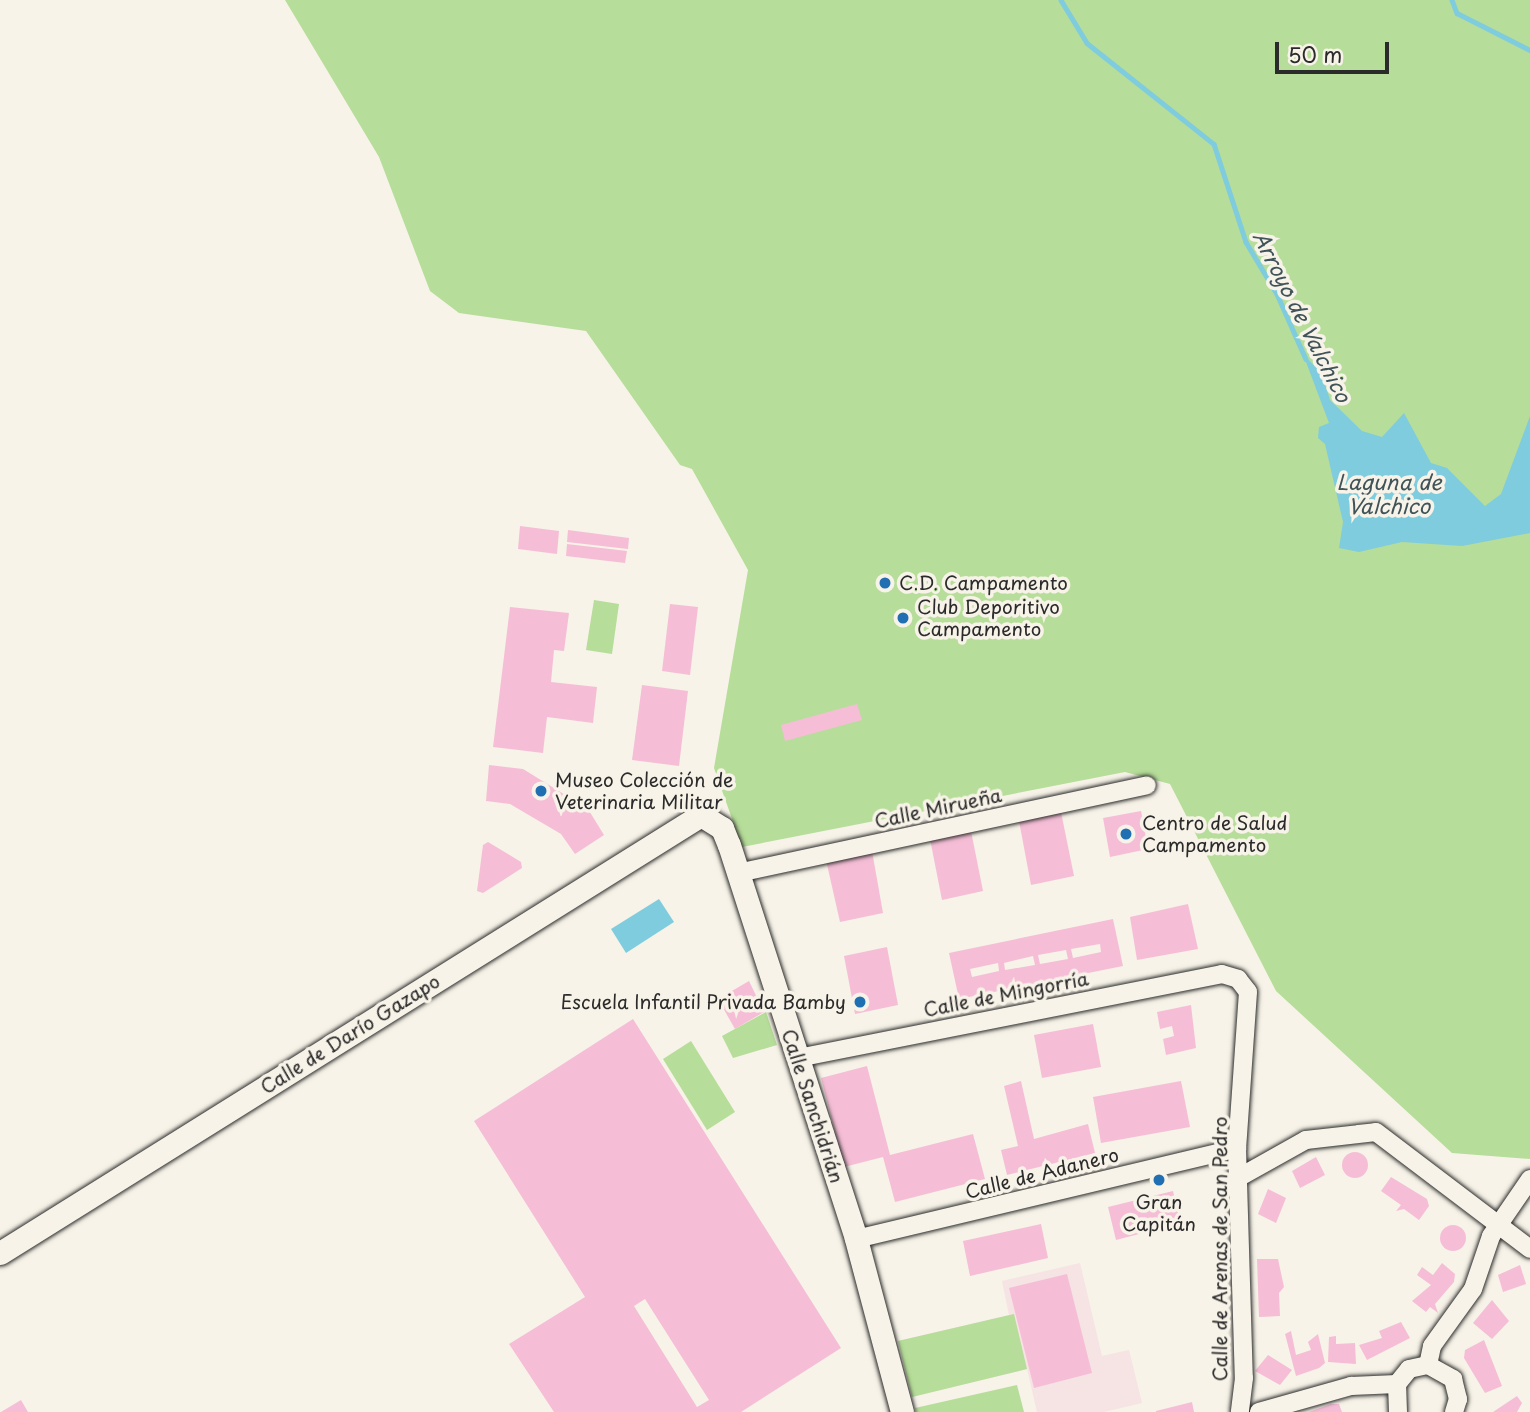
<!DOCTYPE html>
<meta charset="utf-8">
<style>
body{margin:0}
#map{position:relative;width:1530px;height:1412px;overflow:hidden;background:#f7f3e8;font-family:"Playpen Sans",sans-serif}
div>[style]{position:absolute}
.built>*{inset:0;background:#f6e3e3}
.green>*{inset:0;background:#b6dd99}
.water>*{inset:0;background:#7fccde}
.stream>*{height:4.5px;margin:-2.25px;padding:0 2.25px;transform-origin:2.25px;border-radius:2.25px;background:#7fccde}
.building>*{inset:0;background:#f5bed6}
.round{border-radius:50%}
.roads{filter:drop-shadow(0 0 2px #2b2b2b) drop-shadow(0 0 2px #2b2b2b)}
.minor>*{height:18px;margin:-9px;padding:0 9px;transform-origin:9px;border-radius:9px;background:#f7f3e8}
.tertiary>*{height:23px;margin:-11.5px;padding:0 11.5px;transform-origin:11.5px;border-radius:11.5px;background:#f7f3e8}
.dots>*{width:19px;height:19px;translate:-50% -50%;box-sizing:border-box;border:4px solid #f7f3e8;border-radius:50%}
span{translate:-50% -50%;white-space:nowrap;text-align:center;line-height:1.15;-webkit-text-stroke:7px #f7f3e8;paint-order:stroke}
.poi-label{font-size:19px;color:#2b2b2b}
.left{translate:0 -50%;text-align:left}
.right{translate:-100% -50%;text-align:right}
.street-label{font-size:19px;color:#2b2b2b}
.water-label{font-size:21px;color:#405358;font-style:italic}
.scale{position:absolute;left:1275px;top:42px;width:114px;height:32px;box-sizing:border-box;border:4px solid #2b2b2b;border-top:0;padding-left:9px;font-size:21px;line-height:24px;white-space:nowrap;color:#2b2b2b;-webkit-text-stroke:5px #f7f3e8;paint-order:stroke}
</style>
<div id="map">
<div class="built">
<div style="clip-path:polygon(1080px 1263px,1102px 1356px,1129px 1350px,1142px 1403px,1104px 1412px,1037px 1412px,1027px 1369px,912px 1397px,898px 1341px,1009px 1315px,1002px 1281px)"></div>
</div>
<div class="green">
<div style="clip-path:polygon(285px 0,1530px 0,1530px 1159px,1452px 1153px,1276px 991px,1170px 784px,1125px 772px,742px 847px,714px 768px,748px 570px,692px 469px,680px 465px,586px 331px,459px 313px,430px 291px,379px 157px)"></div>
<div style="clip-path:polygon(594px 600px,619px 604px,612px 654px,586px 650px)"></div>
<div style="clip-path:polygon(766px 1012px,777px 1045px,733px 1058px,722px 1036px)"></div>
<div style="clip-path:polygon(691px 1041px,735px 1112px,707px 1130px,663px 1059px)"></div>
<div style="clip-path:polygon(1014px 1314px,1027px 1369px,912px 1397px,898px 1341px)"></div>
<div style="clip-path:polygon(1017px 1385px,1024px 1412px,916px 1412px,915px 1408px)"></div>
</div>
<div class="water">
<div style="clip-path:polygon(1303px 354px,1322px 374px,1330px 400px,1362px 431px,1382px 437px,1404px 413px,1431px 463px,1447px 468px,1485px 506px,1501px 494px,1530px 416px,1530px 533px,1462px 546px,1402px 542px,1359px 552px,1339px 548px,1343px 522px,1325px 444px,1318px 438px,1319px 427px,1329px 423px)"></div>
<div style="clip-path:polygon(659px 899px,674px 922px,626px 953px,611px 929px)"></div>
</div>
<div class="stream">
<div style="left:1061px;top:0;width:50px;rotate:58.8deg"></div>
<div style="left:1087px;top:43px;width:162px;rotate:38.5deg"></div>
<div style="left:1214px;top:144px;width:103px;rotate:71.9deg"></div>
<div style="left:1246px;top:242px;width:61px;rotate:59.2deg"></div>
<div style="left:1277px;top:294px;width:71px;rotate:66deg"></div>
<div style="left:1452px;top:0;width:14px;rotate:69deg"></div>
<div style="left:1457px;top:13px;width:82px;rotate:26.9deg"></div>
</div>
<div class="building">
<div style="clip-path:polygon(520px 526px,559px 531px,557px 554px,518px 549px)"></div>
<div style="clip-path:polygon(568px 530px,629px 538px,628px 549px,567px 542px)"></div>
<div style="clip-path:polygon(567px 544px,627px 551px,625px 563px,566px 556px)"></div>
<div style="clip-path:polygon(670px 604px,698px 607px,690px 675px,662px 671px)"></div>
<div style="clip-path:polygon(510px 607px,569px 613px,564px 651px,554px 650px,551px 682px,597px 687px,593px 723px,547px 717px,543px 753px,493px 747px)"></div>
<div style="clip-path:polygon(642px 685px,688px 691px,679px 766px,632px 760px)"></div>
<div style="clip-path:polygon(857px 704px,862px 720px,785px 741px,781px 725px)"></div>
<div style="clip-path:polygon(489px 765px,523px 769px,588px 809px,604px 835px,575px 854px,561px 834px,510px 804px,486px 801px)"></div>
<div style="clip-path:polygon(1141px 811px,1148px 849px,1110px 857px,1103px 818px)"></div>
<div style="clip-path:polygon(1061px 812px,1074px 876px,1031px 885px,1019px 821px)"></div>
<div style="clip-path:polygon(971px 831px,983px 891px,942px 900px,930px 839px)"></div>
<div style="clip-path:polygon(488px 842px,521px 862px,522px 868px,483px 893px,477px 891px,483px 845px)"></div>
<div style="clip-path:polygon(872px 851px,883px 913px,840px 922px,826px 860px)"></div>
<div style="clip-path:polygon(1188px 904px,1198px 949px,1137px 960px,1130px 917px)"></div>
<div style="clip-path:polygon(evenodd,1113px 919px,1123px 966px,959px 999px,949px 953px,1113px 919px,1100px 944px,1101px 952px,1073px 958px,1071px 949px,1100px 944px,1113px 919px,1066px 950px,1068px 959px,1040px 964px,1038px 955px,1066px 950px,1113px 919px,1033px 956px,1035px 965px,1005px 970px,1004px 963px,1033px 956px,1113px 919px,998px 963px,999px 971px,972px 977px,970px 969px,998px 963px)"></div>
<div style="clip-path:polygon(887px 947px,898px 1005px,855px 1014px,844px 956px)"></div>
<div style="clip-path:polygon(749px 981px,764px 1012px,735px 1029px,718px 999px)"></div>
<div style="clip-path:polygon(1191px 1005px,1196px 1048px,1166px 1055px,1163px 1039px,1174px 1036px,1172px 1026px,1160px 1029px,1157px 1012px)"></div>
<div style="clip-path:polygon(evenodd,633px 1019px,841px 1348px,741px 1412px,554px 1412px,509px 1344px,585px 1297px,474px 1121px,633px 1019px,645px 1299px,709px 1400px,697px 1407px,634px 1306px,645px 1299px)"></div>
<div style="clip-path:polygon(1093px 1024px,1101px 1067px,1042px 1078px,1034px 1035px)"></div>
<div style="clip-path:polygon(867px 1066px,890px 1155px,973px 1134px,985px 1179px,895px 1202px,883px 1157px,844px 1167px,821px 1078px)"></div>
<div style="clip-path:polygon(1021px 1081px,1034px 1139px,1088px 1124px,1095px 1153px,1007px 1175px,1001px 1150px,1018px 1146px,1004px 1086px)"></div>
<div style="clip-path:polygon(1181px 1081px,1190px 1127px,1101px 1143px,1093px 1097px)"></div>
<div class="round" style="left:1342px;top:1152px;width:26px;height:26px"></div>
<div style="clip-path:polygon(1316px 1157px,1325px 1175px,1300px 1188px,1292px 1171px)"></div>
<div style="clip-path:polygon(1391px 1177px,1427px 1199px,1429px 1206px,1419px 1220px,1404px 1209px,1396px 1211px,1401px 1205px,1381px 1191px)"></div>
<div style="clip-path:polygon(1268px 1189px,1286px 1198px,1276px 1223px,1258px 1214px)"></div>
<div style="clip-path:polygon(1173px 1191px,1180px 1222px,1136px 1224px,1139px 1234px,1116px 1240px,1108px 1207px)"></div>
<div style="clip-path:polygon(1041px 1224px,1048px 1258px,970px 1276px,963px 1241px)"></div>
<div class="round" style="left:1440px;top:1225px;width:26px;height:26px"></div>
<div style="clip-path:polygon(1257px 1259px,1278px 1259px,1284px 1287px,1279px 1293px,1280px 1316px,1259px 1317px)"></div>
<div style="clip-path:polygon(1442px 1263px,1455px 1274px,1454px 1282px,1435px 1304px,1438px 1313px,1430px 1307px,1426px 1312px,1412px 1301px,1431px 1285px,1417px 1275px,1422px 1267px,1433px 1275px)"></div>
<div style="clip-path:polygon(1520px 1265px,1526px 1284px,1503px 1292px,1498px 1275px)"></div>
<div style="clip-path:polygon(1067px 1274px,1092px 1373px,1034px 1388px,1009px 1288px)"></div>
<div style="clip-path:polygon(1492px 1300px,1509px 1321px,1492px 1339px,1473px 1323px)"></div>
<div style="clip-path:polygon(1401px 1322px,1410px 1338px,1367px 1360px,1359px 1345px,1382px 1338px,1379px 1331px)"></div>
<div style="clip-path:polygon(1291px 1331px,1296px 1355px,1311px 1350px,1308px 1342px,1318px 1334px,1325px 1363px,1319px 1368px,1296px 1376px,1285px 1334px)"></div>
<div style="clip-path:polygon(1336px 1336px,1336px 1344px,1355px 1343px,1356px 1364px,1328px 1362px,1329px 1337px)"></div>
<div style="clip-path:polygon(1484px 1340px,1502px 1386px,1485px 1393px,1464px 1358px,1465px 1350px)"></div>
<div style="clip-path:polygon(1268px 1355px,1292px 1370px,1280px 1385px,1255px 1371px)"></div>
<div style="clip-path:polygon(1517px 1396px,1522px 1403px,1517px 1412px,1493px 1412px)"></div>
<div style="clip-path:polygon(21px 1400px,28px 1412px,1px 1412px)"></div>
<div style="clip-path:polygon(1192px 1402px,1194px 1412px,1156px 1412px,1156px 1411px)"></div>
<div style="clip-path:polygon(1331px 1404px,1339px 1404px,1342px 1412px,1309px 1412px)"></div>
</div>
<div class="roads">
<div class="minor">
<div style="left:738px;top:873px;width:418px;rotate:-12.1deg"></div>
<div style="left:798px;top:1058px;width:432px;rotate:-11.2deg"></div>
<div style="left:1222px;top:974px;width:17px;rotate:17deg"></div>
<div style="left:1238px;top:979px;width:16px;rotate:52deg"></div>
<div style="left:1248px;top:992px;width:156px;rotate:94deg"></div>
<div style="left:1237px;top:1148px;width:230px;rotate:88.3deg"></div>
<div style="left:1244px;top:1378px;width:34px;rotate:97deg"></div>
<div style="left:1238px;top:1178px;width:78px;rotate:-29.2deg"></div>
<div style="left:1306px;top:1140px;width:70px;rotate:-6.5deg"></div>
<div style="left:1376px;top:1132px;width:193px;rotate:37.2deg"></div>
<div style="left:856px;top:1239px;width:392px;rotate:-13.4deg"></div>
<div style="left:1428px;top:1365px;width:19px;rotate:-78deg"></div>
<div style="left:1432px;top:1346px;width:70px;rotate:-54.3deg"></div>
<div style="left:1473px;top:1289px;width:56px;rotate:-71.2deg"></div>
<div style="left:1491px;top:1236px;width:69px;rotate:-55.6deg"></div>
<div style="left:1259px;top:1412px;width:96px;rotate:-15.8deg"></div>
<div style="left:1351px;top:1386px;width:46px;rotate:-2.5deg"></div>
<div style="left:1398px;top:1412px;width:28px;rotate:-92deg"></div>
<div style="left:1397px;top:1384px;width:19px;rotate:-51deg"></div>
<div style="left:1409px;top:1369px;width:19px;rotate:-12deg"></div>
<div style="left:1428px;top:1365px;width:29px;rotate:29deg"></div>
<div style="left:1453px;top:1379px;width:21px;rotate:76deg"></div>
<div style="left:1458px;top:1399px;width:14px;rotate:107deg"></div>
</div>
<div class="tertiary">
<div style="left:0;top:1253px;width:827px;rotate:-32deg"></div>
<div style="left:701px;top:815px;width:25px;rotate:32deg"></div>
<div style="left:722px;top:828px;width:18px;rotate:68deg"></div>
<div style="left:729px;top:845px;width:414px;rotate:72.1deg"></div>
<div style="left:856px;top:1239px;width:179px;rotate:75.1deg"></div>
</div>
</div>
<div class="dots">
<div style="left:885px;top:583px;background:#1f6fb2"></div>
<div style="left:903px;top:618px;background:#1f6fb2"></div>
<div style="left:541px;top:791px;background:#1f6fb2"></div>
<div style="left:1126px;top:834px;background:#1f6fb2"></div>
<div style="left:860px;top:1002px;background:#1f6fb2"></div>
<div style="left:1159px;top:1180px;background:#1f6fb2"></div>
</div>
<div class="poi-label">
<span class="left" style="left:899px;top:583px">C.D. Campamento</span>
<span class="left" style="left:917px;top:618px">Club Deporitivo<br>Campamento</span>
<span class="left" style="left:555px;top:791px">Museo Colección de<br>Veterinaria Militar</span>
<span class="left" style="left:1142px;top:834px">Centro de Salud<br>Campamento</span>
<span class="right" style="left:846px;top:1002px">Escuela Infantil Privada Bamby</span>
<span style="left:1159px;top:1213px">Gran<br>Capitán</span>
</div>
<div class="street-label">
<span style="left:938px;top:808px;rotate:-12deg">Calle Mirueña</span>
<span style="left:1006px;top:994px;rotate:-11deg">Calle de Mingorría</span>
<span style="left:350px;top:1034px;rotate:-32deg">Calle de Darío Gazapo</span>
<span style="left:813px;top:1106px;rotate:72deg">Calle Sanchidrián</span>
<span style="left:1042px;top:1173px;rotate:-14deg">Calle de Adanero</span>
<span style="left:1220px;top:1249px;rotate:-90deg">Calle de Arenas de San Pedro</span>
</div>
<div class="water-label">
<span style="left:1303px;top:316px;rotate:63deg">Arroyo de Valchico</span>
<span style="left:1389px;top:493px">Laguna de<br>Valchico</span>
</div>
<div class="scale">50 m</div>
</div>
